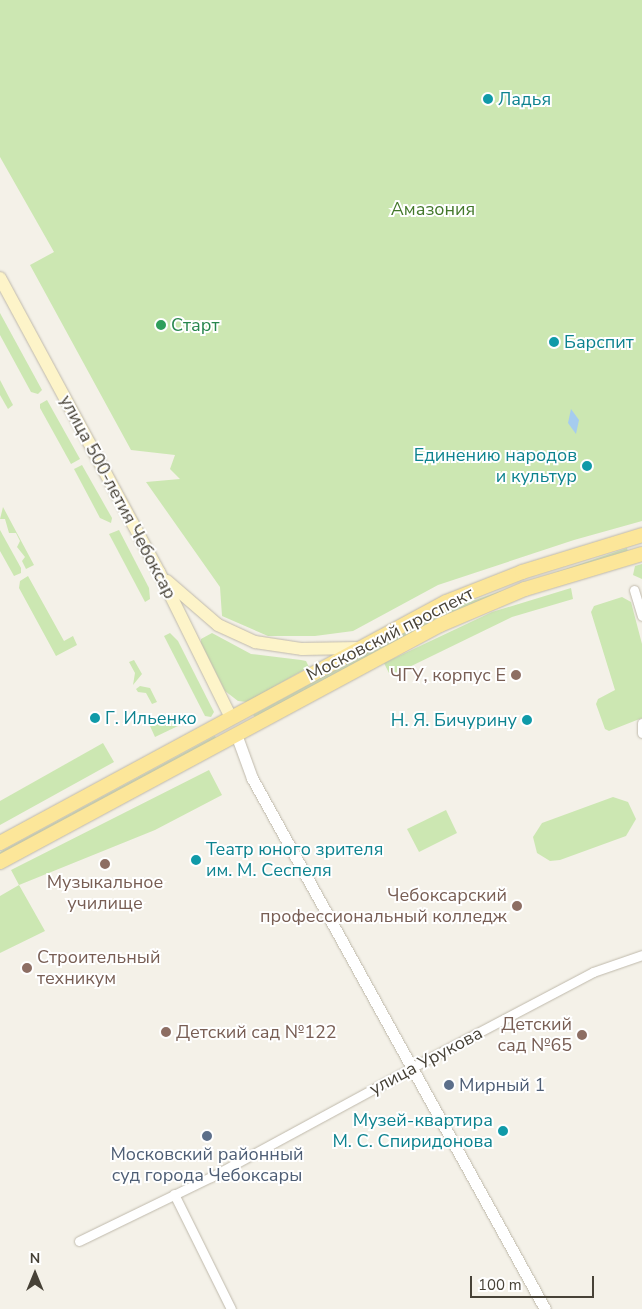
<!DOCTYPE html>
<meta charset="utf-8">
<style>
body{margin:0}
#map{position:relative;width:642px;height:1309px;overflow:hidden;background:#f4f1e8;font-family:"Nunito Sans",sans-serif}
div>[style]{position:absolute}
.green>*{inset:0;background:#cce7b2}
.water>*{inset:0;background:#a6ccef}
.roads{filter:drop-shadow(0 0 1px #bfb9ab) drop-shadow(0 0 1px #bfb9ab)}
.minor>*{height:9px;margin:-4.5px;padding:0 4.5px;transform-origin:4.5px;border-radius:4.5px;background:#fff}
.tertiary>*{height:11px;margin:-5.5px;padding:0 5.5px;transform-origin:5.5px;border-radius:5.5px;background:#fff}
.secondary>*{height:12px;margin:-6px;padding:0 6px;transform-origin:6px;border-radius:6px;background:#fdf4c9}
.primary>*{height:14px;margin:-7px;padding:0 7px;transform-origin:7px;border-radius:7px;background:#fce699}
.dots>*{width:14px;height:14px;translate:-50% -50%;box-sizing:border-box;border:2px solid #fff;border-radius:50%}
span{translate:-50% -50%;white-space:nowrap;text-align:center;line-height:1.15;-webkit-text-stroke:4px #fff;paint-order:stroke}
.culture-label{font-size:18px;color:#0d838f}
.left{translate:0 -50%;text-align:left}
.right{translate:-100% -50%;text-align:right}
.park-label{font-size:18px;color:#43782b}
.leisure-label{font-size:18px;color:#27864d}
.street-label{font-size:18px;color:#474237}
.education-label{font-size:18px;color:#785e54}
.service-label{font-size:18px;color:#4e5e75}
.north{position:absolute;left:10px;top:1249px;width:50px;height:50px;-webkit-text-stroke:4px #fff;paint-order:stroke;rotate:0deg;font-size:14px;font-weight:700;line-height:20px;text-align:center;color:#474237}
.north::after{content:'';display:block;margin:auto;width:18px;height:22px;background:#474237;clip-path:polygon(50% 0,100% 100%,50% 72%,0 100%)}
.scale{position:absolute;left:470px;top:1276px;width:124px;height:22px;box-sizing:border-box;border:2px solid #474237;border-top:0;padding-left:6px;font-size:15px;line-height:18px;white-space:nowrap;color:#474237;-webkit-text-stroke:4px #fff;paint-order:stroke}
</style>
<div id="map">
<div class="green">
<div style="clip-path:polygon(0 0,642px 0,642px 521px,574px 540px,438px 585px,353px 631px,315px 636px,268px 636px,222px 616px,220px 587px,146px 482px,180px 479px,170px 469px,175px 455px,131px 450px,30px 265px,54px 252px,0 157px)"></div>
<div style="clip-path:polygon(0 313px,42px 390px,38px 394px,31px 392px,0 335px)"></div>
<div style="clip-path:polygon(0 380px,13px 405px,8px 409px,0 395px)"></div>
<div style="clip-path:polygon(47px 400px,80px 459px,71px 464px,40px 408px,40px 404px)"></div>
<div style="clip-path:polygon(82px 465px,112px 518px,111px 523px,100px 518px,74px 469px)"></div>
<div style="clip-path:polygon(3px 507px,34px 565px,26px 569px,22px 561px,25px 557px,17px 547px,20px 541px,16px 533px,9px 533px,5px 519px,0 519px)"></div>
<div style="clip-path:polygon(0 530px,21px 568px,21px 573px,14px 576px,0 551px)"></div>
<div style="clip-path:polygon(119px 530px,149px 588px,150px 599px,145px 602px,109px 534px)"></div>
<div style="clip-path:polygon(627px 548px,628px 552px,507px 590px,445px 615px,255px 717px,253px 715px,443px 611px)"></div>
<div style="clip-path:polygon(642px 564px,642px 579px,633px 575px,635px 566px)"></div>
<div style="clip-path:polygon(28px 576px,64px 641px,73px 636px,77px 645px,56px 656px,19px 588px,20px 581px)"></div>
<div style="clip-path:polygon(571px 588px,573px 599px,512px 617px,399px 672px,389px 673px,384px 663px,492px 612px)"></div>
<div style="clip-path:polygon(622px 597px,631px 602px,642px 644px,642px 718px,609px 731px,605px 729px,596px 704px,598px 699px,615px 690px,591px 612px,594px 606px)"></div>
<div style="clip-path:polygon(170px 633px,178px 641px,214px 712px,211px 717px,205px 716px,164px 636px)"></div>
<div style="clip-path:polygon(212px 633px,251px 654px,301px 660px,306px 661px,309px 667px,247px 702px,238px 701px,225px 691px,201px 643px,201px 639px)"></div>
<div style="clip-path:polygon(134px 660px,142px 674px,133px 685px,135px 673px,129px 662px)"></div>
<div style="clip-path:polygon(140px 686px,150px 688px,157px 702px,152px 704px,146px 693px,138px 692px,136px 689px)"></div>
<div style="clip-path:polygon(174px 714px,180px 725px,155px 737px,150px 726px)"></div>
<div style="clip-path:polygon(215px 736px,216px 738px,0 856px,0 852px)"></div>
<div style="clip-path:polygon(103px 743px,114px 762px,0 825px,0 801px)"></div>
<div style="clip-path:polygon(209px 770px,222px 795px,155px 830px,19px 885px,45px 931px,0 953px,0 896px,19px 885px,11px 870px)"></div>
<div style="clip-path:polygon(613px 797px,628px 802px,636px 819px,626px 836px,560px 860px,550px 861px,537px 853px,533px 837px,542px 823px)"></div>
<div style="clip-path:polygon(446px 810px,457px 833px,419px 852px,407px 829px)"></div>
</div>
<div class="water">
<div style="clip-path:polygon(571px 409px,579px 420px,576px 434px,568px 423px)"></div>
</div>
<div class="roads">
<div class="minor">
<div style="left:634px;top:590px;width:27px;rotate:73deg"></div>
<div style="left:642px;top:723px;width:10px;rotate:90deg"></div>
<div style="left:411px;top:1068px;width:206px;rotate:-27.8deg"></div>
<div style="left:593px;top:972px;width:52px;rotate:-19.1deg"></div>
<div style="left:174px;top:1194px;width:128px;rotate:63.6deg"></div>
<div style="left:79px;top:1241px;width:147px;rotate:-25.9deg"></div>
<div style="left:211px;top:1177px;width:222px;rotate:-28.5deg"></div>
</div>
<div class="tertiary">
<div style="left:236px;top:734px;width:47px;rotate:70deg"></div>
<div style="left:252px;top:778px;width:606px;rotate:61.11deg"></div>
</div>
<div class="secondary">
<div style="left:0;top:278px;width:334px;rotate:61.6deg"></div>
<div style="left:159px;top:572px;width:163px;rotate:63.7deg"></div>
<div style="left:167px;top:581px;width:67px;rotate:40.8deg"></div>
<div style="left:218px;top:625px;width:41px;rotate:24.7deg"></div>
<div style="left:255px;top:642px;width:48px;rotate:8.5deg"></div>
<div style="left:302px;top:649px;width:56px;rotate:-1deg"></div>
</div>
<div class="primary">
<div style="left:0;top:843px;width:507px;rotate:-28.38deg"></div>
<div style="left:446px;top:602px;width:82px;rotate:-21.5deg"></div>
<div style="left:522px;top:572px;width:126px;rotate:-17.1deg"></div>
<div style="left:0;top:862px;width:500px;rotate:-28.3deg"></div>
<div style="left:440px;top:625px;width:92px;rotate:-23deg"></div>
<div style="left:525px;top:589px;width:122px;rotate:-16.7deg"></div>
</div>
</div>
<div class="dots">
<div style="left:488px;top:99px;background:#0f9aa8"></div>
<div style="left:161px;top:325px;background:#2e9e5b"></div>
<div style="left:554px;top:342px;background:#0f9aa8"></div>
<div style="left:587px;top:466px;background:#0f9aa8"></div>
<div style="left:516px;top:675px;background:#8d6e63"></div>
<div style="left:95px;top:718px;background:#0f9aa8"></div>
<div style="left:527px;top:720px;background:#0f9aa8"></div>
<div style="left:196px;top:860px;background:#0f9aa8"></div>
<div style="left:105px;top:864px;background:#8d6e63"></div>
<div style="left:517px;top:906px;background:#8d6e63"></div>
<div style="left:27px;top:968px;background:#8d6e63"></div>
<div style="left:166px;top:1032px;background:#8d6e63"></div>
<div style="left:582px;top:1035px;background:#8d6e63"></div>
<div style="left:449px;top:1085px;background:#5c6f8a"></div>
<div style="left:503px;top:1131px;background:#0f9aa8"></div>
<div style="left:207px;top:1136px;background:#5c6f8a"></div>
</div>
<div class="culture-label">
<span class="left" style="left:498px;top:99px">Ладья</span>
<span class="left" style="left:564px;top:342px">Барспит</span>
<span class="right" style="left:577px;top:466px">Единению народов<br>и культур</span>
<span class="left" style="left:105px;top:718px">Г. Ильенко</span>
<span class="right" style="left:517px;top:720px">Н. Я. Бичурину</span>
<span class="left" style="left:206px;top:860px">Театр юного зрителя<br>им. М. Сеспеля</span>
<span class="right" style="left:493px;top:1131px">Музей-квартира<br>М. С. Спиридонова</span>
</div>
<div class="park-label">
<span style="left:433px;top:209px">Амазония</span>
</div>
<div class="leisure-label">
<span class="left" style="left:171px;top:325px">Старт</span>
</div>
<div class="street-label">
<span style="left:118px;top:497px;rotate:62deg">улица 500-летия Чебоксар</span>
<span style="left:390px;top:634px;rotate:-27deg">Московский проспект</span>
<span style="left:426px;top:1061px;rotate:-28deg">улица Урукова</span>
</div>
<div class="education-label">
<span class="right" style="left:506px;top:675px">ЧГУ, корпус Е</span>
<span style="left:105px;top:893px">Музыкальное<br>училище</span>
<span class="right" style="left:507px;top:906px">Чебоксарский<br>профессиональный колледж</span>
<span class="left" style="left:37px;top:968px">Строительный<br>техникум</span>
<span class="right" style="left:572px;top:1035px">Детский<br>сад №65</span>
<span class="left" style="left:176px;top:1032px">Детский сад №122</span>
</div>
<div class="service-label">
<span class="left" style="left:459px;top:1085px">Мирный 1</span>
<span style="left:207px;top:1165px">Московский районный<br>суд города Чебоксары</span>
</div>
<div class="north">N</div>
<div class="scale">100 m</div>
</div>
